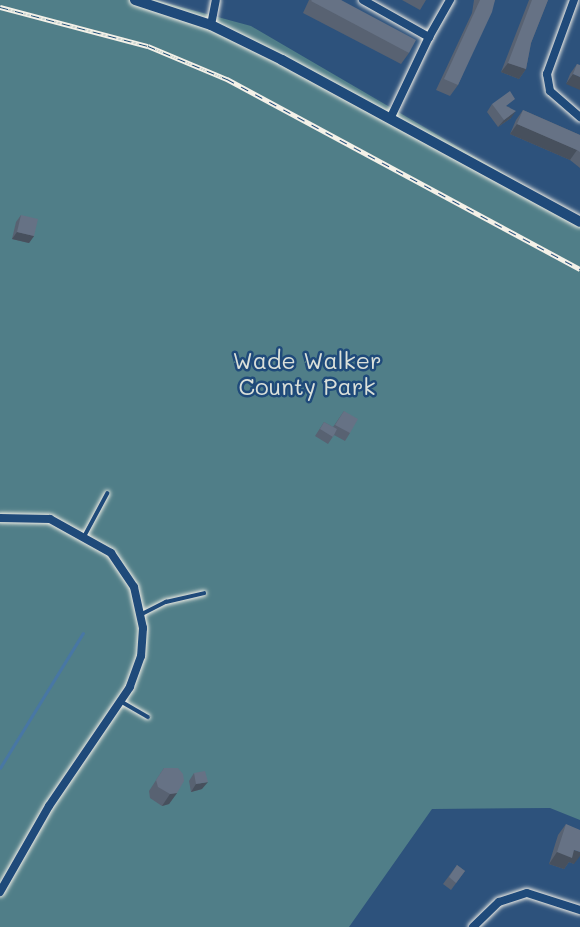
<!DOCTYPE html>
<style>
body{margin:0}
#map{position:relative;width:580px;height:927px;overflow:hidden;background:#2d527c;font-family:Mali,sans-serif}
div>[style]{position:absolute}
.green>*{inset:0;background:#507e88}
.stream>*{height:2.5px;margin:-1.25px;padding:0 1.25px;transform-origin:1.25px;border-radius:1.25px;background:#4877a4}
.roads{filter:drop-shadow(0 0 2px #f4f1e8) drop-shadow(0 0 2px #f4f1e8)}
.lane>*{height:3.5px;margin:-1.75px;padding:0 1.75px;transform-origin:1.75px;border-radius:1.75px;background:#1f4a7a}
.street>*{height:8px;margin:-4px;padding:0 4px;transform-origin:4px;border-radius:4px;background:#1f4a7a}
.secondary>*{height:10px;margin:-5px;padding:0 5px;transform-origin:5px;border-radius:5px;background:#1f4a7a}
.rail>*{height:5px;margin-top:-2.5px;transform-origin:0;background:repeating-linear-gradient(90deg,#1f4a7a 0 8px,#f4f1e8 0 16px);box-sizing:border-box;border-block:2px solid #f4f1e8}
.wall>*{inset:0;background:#586272}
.shaded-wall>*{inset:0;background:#47505d}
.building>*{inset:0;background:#667285}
span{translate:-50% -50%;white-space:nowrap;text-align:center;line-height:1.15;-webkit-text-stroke:5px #1f4a7a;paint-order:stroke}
.park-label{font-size:23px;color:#dbe0da}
</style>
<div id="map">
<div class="green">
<div style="clip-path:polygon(0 0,155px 0,251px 26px,580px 218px,580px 820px,550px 808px,432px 809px,349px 927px,0 927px)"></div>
</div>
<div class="stream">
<div style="left:0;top:768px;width:158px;rotate:-58.4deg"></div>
</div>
<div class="roads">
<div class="lane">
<div style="left:85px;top:535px;width:47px;rotate:-61.8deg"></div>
<div style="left:142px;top:614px;width:27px;rotate:-27deg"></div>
<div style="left:166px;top:602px;width:39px;rotate:-13deg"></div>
<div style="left:122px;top:702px;width:30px;rotate:30deg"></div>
</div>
<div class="street">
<div style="left:363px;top:0;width:76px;rotate:29.3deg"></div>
<div style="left:429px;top:37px;width:43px;rotate:-60.4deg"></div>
<div style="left:574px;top:0;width:79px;rotate:110deg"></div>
<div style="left:547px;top:74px;width:17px;rotate:80deg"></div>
<div style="left:550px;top:91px;width:40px;rotate:41deg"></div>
<div style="left:211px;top:25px;width:25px;rotate:-79deg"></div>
<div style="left:390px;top:119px;width:91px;rotate:-64.6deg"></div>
<div style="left:0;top:518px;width:50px;rotate:1.1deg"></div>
<div style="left:50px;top:519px;width:70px;rotate:29.1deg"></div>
<div style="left:111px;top:553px;width:41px;rotate:55.9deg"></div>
<div style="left:134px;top:587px;width:42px;rotate:77.6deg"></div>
<div style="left:143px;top:628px;width:28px;rotate:94deg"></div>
<div style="left:141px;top:656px;width:33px;rotate:110deg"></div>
<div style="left:130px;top:687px;width:144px;rotate:124.2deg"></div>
<div style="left:49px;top:806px;width:99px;rotate:119.7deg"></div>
<div style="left:473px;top:927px;width:36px;rotate:-44deg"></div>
<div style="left:499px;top:902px;width:29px;rotate:-18deg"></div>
<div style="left:527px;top:893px;width:56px;rotate:17.8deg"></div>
</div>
<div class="secondary">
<div style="left:135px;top:0;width:80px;rotate:18.2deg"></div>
<div style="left:211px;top:25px;width:79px;rotate:26.2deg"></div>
<div style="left:282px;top:60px;width:339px;rotate:28.5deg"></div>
</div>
</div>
<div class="rail">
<div style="left:0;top:7px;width:153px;rotate:14.8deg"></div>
<div style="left:148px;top:46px;width:86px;rotate:22.7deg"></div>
<div style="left:227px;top:79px;width:401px;rotate:28.3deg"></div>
</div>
<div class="wall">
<div style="clip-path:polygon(309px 0,341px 0,409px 53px,401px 64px,303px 13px)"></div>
<div style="clip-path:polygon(402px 0,426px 0,420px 10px)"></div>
<div style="clip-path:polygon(474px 0,495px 0,458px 85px,450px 96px,436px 90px,472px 13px)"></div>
<div style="clip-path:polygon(529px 0,548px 0,531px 43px,526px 69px,519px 79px,501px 72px)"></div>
<div style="clip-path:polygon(577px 64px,580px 66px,566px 84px,570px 74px)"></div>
<div style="clip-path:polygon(492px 104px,510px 107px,509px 108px,511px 118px,498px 127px,487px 112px)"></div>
<div style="clip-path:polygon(523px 110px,580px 135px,580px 168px,570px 160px,510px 134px,516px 120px)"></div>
<div style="clip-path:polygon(21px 215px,34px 236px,29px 243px,12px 239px,16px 222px)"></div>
<div style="clip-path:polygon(344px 411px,350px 433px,345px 441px,334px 435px,328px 444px,315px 436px,324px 422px,333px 427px)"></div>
<div style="clip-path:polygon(164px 768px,177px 793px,169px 804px,162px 806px,150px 798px,149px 791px)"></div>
<div style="clip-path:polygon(194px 773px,202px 789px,191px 792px,189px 781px)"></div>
<div style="clip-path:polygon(566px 824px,574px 864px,569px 862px,564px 869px,549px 864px,558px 835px)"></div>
<div style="clip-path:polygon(457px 865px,465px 871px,451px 890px,443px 884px)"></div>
</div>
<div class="shaded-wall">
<div style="clip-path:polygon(508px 63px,526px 69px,519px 79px,501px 72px)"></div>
<div style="clip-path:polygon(573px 74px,580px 77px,580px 90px,566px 84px)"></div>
<div style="clip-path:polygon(516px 111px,511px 118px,498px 127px,504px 120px)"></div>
<div style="clip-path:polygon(517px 124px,577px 150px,570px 160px,510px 134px)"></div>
<div style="clip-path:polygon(17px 232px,34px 236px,29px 243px,12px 239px)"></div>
<div style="clip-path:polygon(208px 782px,202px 789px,191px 792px,196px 784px)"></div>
<div style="clip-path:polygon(177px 793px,169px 804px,162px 806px,170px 794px)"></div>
<div style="clip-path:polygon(574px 850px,580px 852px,580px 856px,574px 864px,569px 862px,564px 869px,549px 864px,557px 852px)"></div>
</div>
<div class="building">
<div style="clip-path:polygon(312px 0,341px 0,416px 40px,409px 53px,311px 1px)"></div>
<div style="clip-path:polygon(480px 0,495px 0,492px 12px,458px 85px,444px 79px)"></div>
<div style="clip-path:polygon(532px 0,548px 0,531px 43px,526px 69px,508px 63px)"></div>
<div style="clip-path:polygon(577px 64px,580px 65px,580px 77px,573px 74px)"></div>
<div style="clip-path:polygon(510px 91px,515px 99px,506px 106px,516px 111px,504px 120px,492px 104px)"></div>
<div style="clip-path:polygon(523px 110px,580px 135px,580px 152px,577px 150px,517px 124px)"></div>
<div style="clip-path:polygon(21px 215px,38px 219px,34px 236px,17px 232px)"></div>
<div style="clip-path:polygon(344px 411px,358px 419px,350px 433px,335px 425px)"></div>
<div style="clip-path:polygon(324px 422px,337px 429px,333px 437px,320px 429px)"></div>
<div style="clip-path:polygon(164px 768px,178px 768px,183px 774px,184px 781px,177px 793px,170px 794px,158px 787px,156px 780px)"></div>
<div style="clip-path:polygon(205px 771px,208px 782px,196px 784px,194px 773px)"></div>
<div style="clip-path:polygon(566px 824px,580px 830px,580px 852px,574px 850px,572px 858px,557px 852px)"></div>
<div style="clip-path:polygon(457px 865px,465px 871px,456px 883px,449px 877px)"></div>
</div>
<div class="park-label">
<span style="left:307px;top:373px">Wade Walker<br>County Park</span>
</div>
</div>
